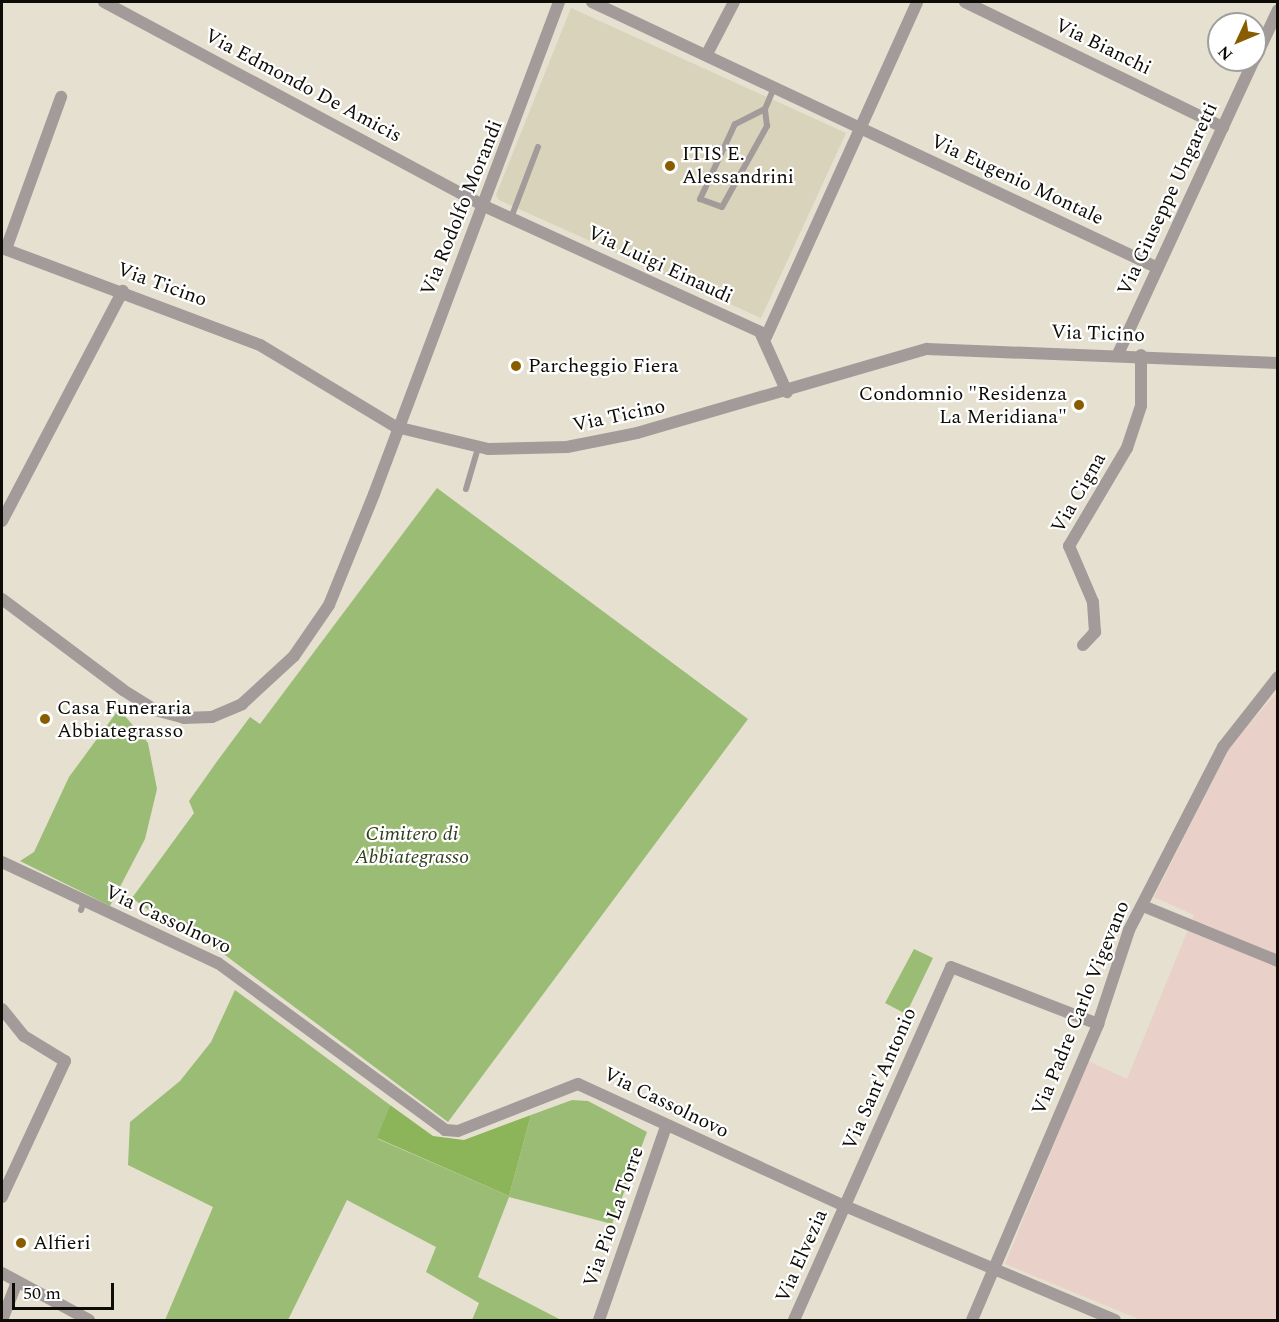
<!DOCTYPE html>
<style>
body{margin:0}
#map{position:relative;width:1279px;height:1322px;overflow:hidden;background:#e5e0d0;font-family:Spectral,serif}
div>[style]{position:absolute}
.industrial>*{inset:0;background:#e9d0c9}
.built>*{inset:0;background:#dad3bc}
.green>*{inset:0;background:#9bbc75}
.forest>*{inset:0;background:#8cb55a}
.service>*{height:6px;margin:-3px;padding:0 3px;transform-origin:3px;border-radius:3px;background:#a39b9a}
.minor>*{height:12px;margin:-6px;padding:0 6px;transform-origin:6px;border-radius:6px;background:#a39b9a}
.dots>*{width:16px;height:16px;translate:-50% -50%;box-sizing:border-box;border:3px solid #fff;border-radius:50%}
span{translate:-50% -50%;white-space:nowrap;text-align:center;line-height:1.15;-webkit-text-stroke:4.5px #fff;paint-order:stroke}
.street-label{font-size:20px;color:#0e0c07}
.poi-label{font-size:20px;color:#0e0c07}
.left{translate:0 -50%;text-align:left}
.right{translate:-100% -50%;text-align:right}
.park-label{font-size:20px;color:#2f3f1a;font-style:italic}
.frame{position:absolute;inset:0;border:3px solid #0e0c07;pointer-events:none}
.north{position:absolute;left:1207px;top:12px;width:60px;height:60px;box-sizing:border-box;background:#fff;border:2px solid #9f9e9c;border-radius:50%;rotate:226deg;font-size:16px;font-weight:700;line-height:24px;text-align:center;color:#0e0c07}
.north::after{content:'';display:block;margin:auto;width:21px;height:27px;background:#895c00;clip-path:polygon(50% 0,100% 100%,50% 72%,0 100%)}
.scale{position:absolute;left:12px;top:1283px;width:102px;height:27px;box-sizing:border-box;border:3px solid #0e0c07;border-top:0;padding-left:8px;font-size:18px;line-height:21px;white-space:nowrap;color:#0e0c07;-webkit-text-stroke:4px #fff;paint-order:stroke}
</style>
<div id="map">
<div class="industrial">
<div style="clip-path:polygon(1277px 693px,1277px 1320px,1141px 1320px,1005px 1264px,1088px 1061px,1127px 1079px,1194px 915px,1154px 897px,1231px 744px)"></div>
</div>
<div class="built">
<div style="clip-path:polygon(571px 8px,846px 133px,761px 318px,499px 200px,496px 195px)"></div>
</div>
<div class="green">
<div style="clip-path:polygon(437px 488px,748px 719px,448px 1122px,181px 922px,174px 929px,132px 898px,194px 813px,189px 801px,218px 760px,250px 717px,260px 724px)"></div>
<div style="clip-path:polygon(119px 709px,148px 743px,157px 789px,145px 839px,110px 906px,20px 861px,34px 852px,69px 777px)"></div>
<div style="clip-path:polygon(914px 949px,933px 958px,906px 1014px,885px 1003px)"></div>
<div style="clip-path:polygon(235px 990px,390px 1105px,378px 1139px,509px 1196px,531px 1115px,572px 1100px,588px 1101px,647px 1132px,612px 1224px,509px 1197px,478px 1277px,561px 1320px,472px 1320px,479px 1303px,426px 1272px,436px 1247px,347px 1200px,288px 1320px,165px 1320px,213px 1207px,128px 1165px,130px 1122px,180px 1081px,211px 1042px)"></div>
</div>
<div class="forest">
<div style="clip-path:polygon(390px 1105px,433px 1136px,464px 1140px,531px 1115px,509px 1196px,377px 1138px)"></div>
</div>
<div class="service">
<div style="left:765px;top:109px;width:34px;rotate:153deg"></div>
<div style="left:735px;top:124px;width:83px;rotate:115deg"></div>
<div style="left:700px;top:199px;width:23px;rotate:20deg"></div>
<div style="left:722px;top:207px;width:93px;rotate:-60.9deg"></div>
<div style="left:767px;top:126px;width:17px;rotate:-97deg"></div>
<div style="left:765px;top:109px;width:25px;rotate:-67deg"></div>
<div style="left:511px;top:218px;width:76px;rotate:-69.2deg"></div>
<div style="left:466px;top:489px;width:43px;rotate:-73.7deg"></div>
<div style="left:81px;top:910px;width:9px;rotate:-69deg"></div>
</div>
<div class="minor">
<div style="left:104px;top:2px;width:431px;rotate:28.2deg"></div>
<div style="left:484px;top:206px;width:303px;rotate:24.5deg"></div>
<div style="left:760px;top:332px;width:66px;rotate:65.8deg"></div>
<div style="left:592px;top:2px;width:625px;rotate:25.17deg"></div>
<div style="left:965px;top:2px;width:287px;rotate:25.9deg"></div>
<div style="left:708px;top:52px;width:56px;rotate:-62.5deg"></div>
<div style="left:1255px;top:59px;width:54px;rotate:-64.9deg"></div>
<div style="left:2px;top:248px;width:276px;rotate:20.6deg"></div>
<div style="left:260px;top:345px;width:159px;rotate:31.1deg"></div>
<div style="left:396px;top:427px;width:95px;rotate:13.4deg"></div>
<div style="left:488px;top:449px;width:79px;rotate:-1.5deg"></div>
<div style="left:567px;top:447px;width:71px;rotate:-11.3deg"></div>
<div style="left:637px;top:433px;width:302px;rotate:-16.2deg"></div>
<div style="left:927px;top:349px;width:351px;rotate:2.3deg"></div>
<div style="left:6px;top:249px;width:162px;rotate:-70.1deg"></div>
<div style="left:766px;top:337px;width:367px;rotate:-65.7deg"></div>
<div style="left:1118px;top:354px;width:324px;rotate:-65.2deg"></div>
<div style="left:2px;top:521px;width:260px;rotate:-62.3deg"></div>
<div style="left:2px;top:599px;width:151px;rotate:36.9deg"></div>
<div style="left:123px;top:690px;width:38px;rotate:32deg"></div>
<div style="left:155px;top:710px;width:30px;rotate:15deg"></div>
<div style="left:184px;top:718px;width:28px;rotate:-2deg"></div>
<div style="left:212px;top:717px;width:33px;rotate:-23deg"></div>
<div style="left:242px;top:704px;width:71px;rotate:-42.7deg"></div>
<div style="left:294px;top:656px;width:62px;rotate:-55.5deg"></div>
<div style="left:329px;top:605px;width:120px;rotate:-67.9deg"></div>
<div style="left:374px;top:494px;width:526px;rotate:-69.39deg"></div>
<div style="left:1083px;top:645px;width:18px;rotate:-47deg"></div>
<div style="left:1095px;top:632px;width:30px;rotate:-94deg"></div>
<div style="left:1093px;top:602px;width:61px;rotate:-113.2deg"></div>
<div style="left:1069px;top:546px;width:114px;rotate:-59.4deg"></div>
<div style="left:1127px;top:448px;width:44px;rotate:-71.6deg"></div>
<div style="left:1141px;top:406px;width:51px;rotate:-90deg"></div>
<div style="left:2px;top:862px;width:238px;rotate:25.1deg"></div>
<div style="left:218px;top:963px;width:282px;rotate:36.3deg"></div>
<div style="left:445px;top:1130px;width:13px;rotate:4deg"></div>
<div style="left:458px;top:1131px;width:129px;rotate:-21.4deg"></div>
<div style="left:578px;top:1084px;width:294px;rotate:24.6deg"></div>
<div style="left:845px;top:1206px;width:293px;rotate:22.9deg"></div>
<div style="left:1143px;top:906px;width:146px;rotate:22.2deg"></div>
<div style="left:2px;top:1009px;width:35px;rotate:51deg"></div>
<div style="left:24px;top:1036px;width:48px;rotate:31.4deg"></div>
<div style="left:65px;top:1061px;width:150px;rotate:114.9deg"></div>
<div style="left:2px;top:1273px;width:99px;rotate:28.4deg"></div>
<div style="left:2px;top:1320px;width:41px;rotate:-68.5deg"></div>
<div style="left:599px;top:1320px;width:205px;rotate:-70.9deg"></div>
<div style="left:794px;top:1320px;width:386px;rotate:-66deg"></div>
<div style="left:951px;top:967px;width:158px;rotate:21.2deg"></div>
<div style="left:972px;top:1320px;width:322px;rotate:-66.9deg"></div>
<div style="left:1098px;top:1024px;width:99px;rotate:-71.7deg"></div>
<div style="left:1129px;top:930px;width:206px;rotate:-62.8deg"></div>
<div style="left:1223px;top:747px;width:89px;rotate:-51.8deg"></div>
</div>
<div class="dots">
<div style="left:670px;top:166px;background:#895c00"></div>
<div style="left:516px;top:366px;background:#895c00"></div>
<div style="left:1079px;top:405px;background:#895c00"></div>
<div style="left:45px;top:719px;background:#895c00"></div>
<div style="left:21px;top:1243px;background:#895c00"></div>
</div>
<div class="street-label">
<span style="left:1103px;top:47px;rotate:26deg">Via Bianchi</span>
<span style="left:303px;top:86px;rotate:28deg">Via Edmondo De Amicis</span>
<span style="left:1017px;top:180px;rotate:25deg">Via Eugenio Montale</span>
<span style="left:1168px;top:199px;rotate:-65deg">Via Giuseppe Ungaretti</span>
<span style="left:462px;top:208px;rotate:-68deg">Via Rodolfo Morandi</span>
<span style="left:660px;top:265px;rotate:25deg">Via Luigi Einaudi</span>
<span style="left:162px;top:285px;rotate:20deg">Via Ticino</span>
<span style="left:1098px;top:334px;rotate:2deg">Via Ticino</span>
<span style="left:619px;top:416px;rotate:-12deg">Via Ticino</span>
<span style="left:1079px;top:493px;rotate:-60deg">Via Cigna</span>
<span style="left:168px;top:920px;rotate:25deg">Via Cassolnovo</span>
<span style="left:1081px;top:1008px;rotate:-68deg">Via Padre Carlo Vigevano</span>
<span style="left:880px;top:1079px;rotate:-66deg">Via Sant'Antonio</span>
<span style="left:666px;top:1103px;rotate:26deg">Via Cassolnovo</span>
<span style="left:614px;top:1217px;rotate:-71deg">Via Pio La Torre</span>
<span style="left:802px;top:1256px;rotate:-66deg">Via Elvezia</span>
</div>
<div class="poi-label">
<span class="left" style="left:682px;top:166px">ITIS E.<br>Alessandrini</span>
<span class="left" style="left:528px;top:366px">Parcheggio Fiera</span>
<span class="right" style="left:1067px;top:406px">Condomnio "Residenza<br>La Meridiana"</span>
<span class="left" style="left:57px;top:720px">Casa Funeraria<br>Abbiategrasso</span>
<span class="left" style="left:33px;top:1243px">Alfieri</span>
</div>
<div class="park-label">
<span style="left:412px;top:846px">Cimitero di<br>Abbiategrasso</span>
</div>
<div class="frame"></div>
<div class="north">N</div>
<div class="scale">50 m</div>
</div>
